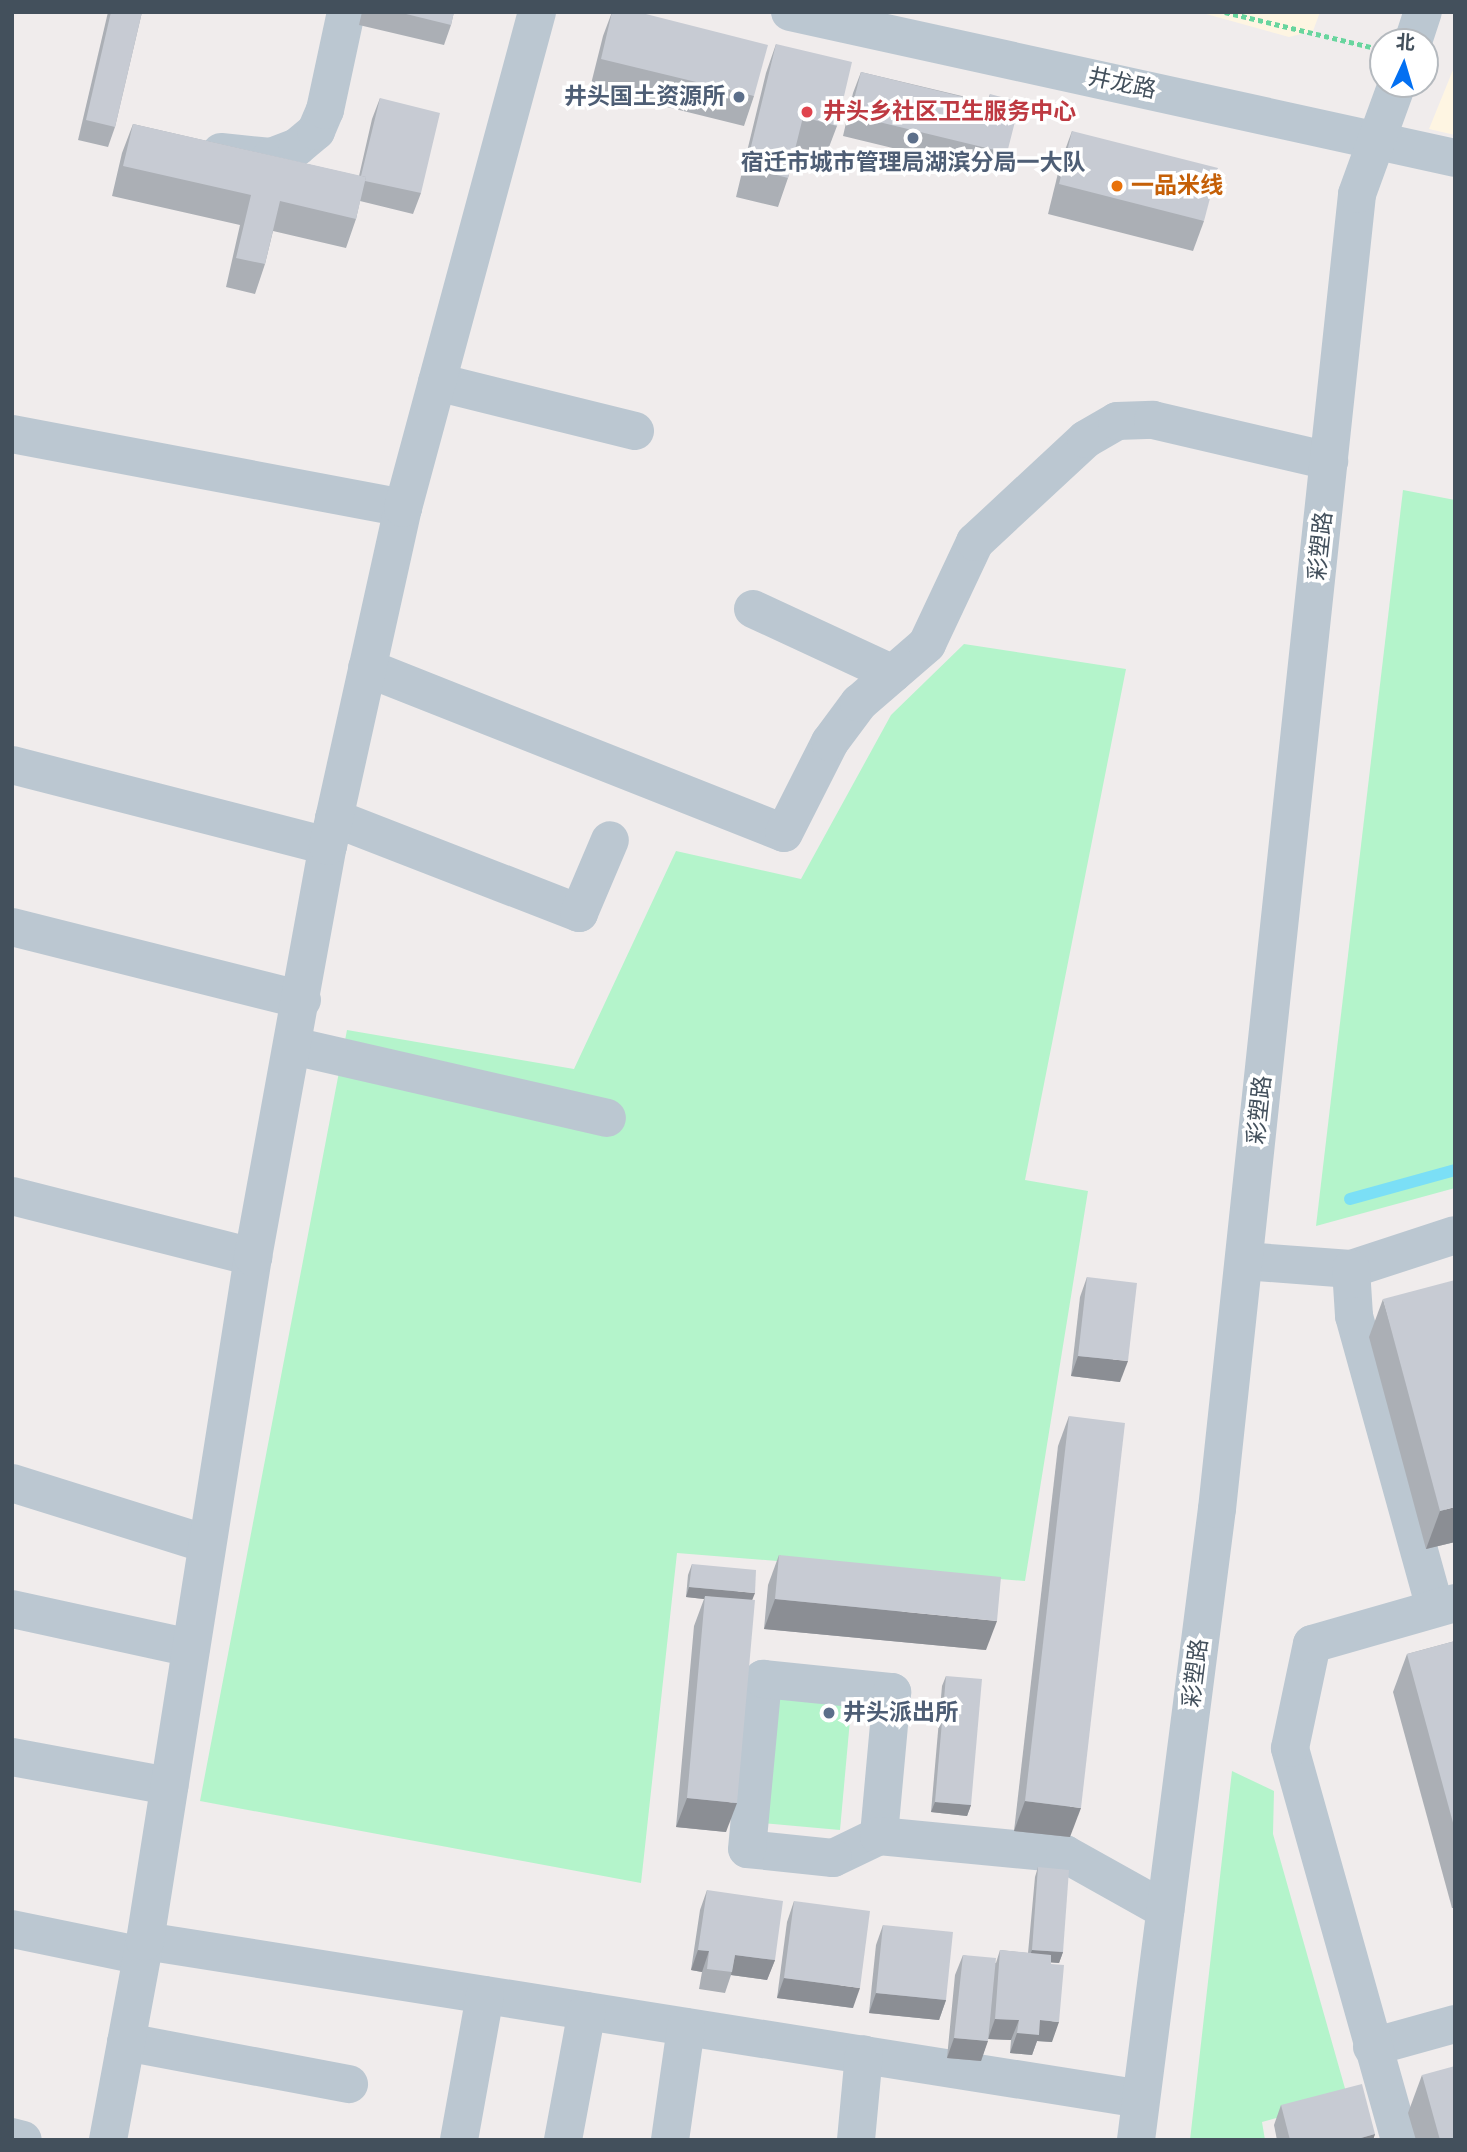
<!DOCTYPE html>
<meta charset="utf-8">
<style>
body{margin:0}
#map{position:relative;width:1467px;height:2152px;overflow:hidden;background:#f0ecec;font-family:"Sofia Sans Condensed","Noto Sans SC",sans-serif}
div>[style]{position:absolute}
.commercial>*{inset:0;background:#fef5e2}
.green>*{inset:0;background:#b4f4cb}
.stream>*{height:12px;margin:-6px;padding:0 6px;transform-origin:6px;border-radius:6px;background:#7bdff6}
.path>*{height:4.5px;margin-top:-2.25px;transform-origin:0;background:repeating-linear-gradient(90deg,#68d59e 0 5px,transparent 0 8.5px)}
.minor>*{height:38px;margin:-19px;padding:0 19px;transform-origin:19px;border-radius:19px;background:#bbc7d1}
.wall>*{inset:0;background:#abafb5}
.shaded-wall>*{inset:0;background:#8b8e94}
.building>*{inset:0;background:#c7cbd3}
.dots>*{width:19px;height:19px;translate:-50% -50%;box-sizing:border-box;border:4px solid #fff;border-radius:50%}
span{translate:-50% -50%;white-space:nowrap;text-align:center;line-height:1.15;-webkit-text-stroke:7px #fff;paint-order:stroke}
.street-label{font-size:23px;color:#43505c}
.service-label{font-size:23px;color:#4e5e75;font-weight:700}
.right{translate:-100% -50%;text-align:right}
.left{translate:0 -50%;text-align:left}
.health-label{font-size:23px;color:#be3a42;font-weight:700}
.food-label{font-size:23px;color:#c56008;font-weight:700}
.frame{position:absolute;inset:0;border:14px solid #43505c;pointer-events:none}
.north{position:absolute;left:1369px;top:28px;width:70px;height:70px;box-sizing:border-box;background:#fff;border:2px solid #b4b9be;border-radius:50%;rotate:4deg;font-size:19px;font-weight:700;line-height:28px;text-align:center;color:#43505c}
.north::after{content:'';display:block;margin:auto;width:24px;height:32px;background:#0370f2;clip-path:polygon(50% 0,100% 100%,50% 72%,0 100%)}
</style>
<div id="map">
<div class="commercial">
<div style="clip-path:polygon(1199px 12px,1320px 12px,1313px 31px,1289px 37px)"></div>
<div style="clip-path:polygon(1455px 65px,1455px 135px,1429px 129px)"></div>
</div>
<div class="green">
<div style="clip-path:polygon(1403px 490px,1455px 500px,1455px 1188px,1316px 1226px)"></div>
<div style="clip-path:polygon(964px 644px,1126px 669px,1025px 1180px,1088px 1191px,1025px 1581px,677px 1553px,641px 1883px,200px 1801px,347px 1030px,574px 1069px,676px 851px,801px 879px,891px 715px)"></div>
<div style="clip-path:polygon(774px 1691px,852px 1698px,840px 1830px,762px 1823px)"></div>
<div style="clip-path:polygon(1232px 1771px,1274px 1791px,1273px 1834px,1348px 2099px,1262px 2122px,1265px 2140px,1190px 2140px)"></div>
</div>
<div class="stream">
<div style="left:1350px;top:1199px;width:109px;rotate:-15.4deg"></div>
</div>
<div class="path">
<div style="left:1225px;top:12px;width:154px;rotate:13.5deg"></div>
</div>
<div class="minor">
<div style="left:790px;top:12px;width:681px;rotate:12.38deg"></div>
<div style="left:1413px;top:42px;width:32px;rotate:-72deg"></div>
<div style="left:221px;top:152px;width:50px;rotate:5.7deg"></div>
<div style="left:271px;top:157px;width:28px;rotate:-21deg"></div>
<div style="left:297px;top:147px;width:25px;rotate:-40deg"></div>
<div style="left:316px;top:131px;width:23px;rotate:-67deg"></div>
<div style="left:325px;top:110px;width:100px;rotate:-77.9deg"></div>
<div style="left:437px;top:382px;width:204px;rotate:13.9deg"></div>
<div style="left:12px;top:434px;width:398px;rotate:10.7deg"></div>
<div style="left:753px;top:609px;width:154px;rotate:24.9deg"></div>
<div style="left:367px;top:668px;width:448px;rotate:21.6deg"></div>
<div style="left:784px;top:833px;width:102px;rotate:-63.2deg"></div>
<div style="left:830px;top:742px;width:49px;rotate:-53.4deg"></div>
<div style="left:859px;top:703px;width:90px;rotate:-40.9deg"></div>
<div style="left:927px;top:644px;width:113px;rotate:-64.8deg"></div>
<div style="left:975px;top:542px;width:151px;rotate:-42.9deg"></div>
<div style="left:1086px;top:439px;width:36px;rotate:-30deg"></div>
<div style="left:1117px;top:421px;width:36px;rotate:-2deg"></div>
<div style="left:1153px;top:420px;width:181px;rotate:13.1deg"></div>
<div style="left:12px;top:765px;width:326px;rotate:14.4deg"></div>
<div style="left:334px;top:818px;width:263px;rotate:21.2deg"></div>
<div style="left:579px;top:913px;width:79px;rotate:-67deg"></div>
<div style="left:12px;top:927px;width:299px;rotate:14.1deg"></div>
<div style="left:293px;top:1046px;width:322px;rotate:12.9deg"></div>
<div style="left:12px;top:1196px;width:249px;rotate:14.2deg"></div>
<div style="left:1244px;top:1261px;width:107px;rotate:4.3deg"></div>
<div style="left:1351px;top:1269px;width:109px;rotate:-18.1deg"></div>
<div style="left:1351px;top:1269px;width:47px;rotate:86.3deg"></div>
<div style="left:1354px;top:1316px;width:303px;rotate:74.5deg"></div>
<div style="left:12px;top:1483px;width:204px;rotate:17.4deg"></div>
<div style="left:12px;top:1609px;width:183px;rotate:12.3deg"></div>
<div style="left:12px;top:1757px;width:160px;rotate:10.5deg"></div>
<div style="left:879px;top:1836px;width:51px;rotate:154.4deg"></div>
<div style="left:833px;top:1858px;width:86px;rotate:-174deg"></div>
<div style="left:747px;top:1849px;width:171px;rotate:-84.6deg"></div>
<div style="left:763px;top:1679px;width:130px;rotate:5.8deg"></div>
<div style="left:892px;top:1692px;width:145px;rotate:95.2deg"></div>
<div style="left:879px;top:1836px;width:187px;rotate:5.5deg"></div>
<div style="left:1065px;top:1854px;width:115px;rotate:29.2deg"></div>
<div style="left:12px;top:1929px;width:133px;rotate:11.7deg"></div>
<div style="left:145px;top:1941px;width:1008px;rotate:9.01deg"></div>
<div style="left:126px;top:2042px;width:227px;rotate:10.7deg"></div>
<div style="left:1372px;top:2047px;width:86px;rotate:-15.5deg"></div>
<div style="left:12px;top:2137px;width:11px;rotate:15deg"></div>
<div style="left:108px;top:2140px;width:202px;rotate:-79.5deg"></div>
<div style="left:145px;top:1941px;width:692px;rotate:-81.03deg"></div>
<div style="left:253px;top:1257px;width:418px;rotate:-79.7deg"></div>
<div style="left:328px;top:846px;width:346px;rotate:-77.5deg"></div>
<div style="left:403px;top:508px;width:514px;rotate:-74.88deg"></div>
<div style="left:459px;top:2140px;width:147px;rotate:-79.8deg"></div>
<div style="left:563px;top:2140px;width:131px;rotate:-79.5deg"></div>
<div style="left:670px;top:2140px;width:114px;rotate:-81.9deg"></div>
<div style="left:856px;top:2140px;width:86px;rotate:-84.7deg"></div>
<div style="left:1136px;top:2140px;width:636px;rotate:-82.69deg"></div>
<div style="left:1217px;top:1509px;width:1322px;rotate:-83.92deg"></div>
<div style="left:1357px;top:194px;width:117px;rotate:-70deg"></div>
<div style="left:1400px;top:2140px;width:407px;rotate:-105.7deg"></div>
<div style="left:1290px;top:1748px;width:106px;rotate:-78.1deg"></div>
<div style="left:1312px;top:1644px;width:149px;rotate:-16deg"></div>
</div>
<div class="wall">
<div style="clip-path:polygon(108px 12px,142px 12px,115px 127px,108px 147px,78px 140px)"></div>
<div style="clip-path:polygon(362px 12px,454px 12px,451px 25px,444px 45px,359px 25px)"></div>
<div style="clip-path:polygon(612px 12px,638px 12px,754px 96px,744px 126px,590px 88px,603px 36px)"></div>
<div style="clip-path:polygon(776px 44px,837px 126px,826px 155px,796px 147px,788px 178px,778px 207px,736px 197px,766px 73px)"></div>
<div style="clip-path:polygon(861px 72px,987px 102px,990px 94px,1007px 153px,1000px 174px,843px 136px,853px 93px)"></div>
<div style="clip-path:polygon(380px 98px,421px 193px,413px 214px,360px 201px,356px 219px,346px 248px,273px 231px,265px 264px,255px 294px,226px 287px,240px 225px,112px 196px,122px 153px,133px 124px,359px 176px,372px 119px)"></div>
<div style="clip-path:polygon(1072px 131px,1204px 221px,1193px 251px,1048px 214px,1061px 161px)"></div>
<div style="clip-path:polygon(1087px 1277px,1120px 1382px,1071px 1376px,1080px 1297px)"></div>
<div style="clip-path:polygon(1383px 1299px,1455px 1542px,1426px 1549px,1369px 1337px)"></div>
<div style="clip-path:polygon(1069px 1416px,1070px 1837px,1014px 1831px,1058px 1446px)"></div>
<div style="clip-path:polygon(779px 1555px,986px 1650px,764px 1629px,768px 1585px)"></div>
<div style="clip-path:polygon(692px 1564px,752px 1600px,726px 1832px,676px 1827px,694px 1626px,704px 1599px,686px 1597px,688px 1575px)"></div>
<div style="clip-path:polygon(1455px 1641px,1455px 1908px,1452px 1908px,1393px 1692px,1407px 1654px)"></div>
<div style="clip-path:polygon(946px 1676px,971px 1805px,967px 1816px,931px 1812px,942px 1686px)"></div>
<div style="clip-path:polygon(1038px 1867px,1063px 1952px,1059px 1963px,1051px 1962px,1052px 2042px,1037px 2041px,1032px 2055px,1010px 2053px,1011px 2040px,988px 2039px,981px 2061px,947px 2058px,955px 1975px,963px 1955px,996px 1963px,1000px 1950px,1028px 1953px,1035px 1877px)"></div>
<div style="clip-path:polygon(707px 1890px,775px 1960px,767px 1980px,731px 1975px,725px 1993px,699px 1989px,702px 1972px,691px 1970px,700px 1910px)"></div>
<div style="clip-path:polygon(794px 1901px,853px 2008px,777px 1998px,787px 1922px)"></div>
<div style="clip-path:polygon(883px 1925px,946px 2000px,939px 2020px,869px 2013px,876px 1945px)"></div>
<div style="clip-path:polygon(1422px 2075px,1455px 2140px,1416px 2140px,1408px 2113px)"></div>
<div style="clip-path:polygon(1281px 2105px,1375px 2134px,1373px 2140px,1277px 2140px,1274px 2125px)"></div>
</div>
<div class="shaded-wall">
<div style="clip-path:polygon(1078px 1356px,1128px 1361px,1120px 1382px,1071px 1376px)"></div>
<div style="clip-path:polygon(1455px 1507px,1455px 1542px,1426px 1549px,1440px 1511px)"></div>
<div style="clip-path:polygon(689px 1587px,755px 1593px,751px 1603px,705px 1596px,704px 1599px,686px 1597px)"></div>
<div style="clip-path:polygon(775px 1599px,997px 1621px,986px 1650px,764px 1629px)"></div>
<div style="clip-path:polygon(687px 1798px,737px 1803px,726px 1832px,676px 1827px)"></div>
<div style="clip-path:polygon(1025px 1801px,1081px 1808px,1070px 1837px,1014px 1831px)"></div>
<div style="clip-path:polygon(935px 1802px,971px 1805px,967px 1816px,931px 1812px)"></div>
<div style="clip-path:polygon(698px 1950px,709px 1951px,702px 1972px,691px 1970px)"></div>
<div style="clip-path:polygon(1032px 1950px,1063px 1952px,1059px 1963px,1028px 1961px)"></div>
<div style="clip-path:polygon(735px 1955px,775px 1960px,767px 1980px,731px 1975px)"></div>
<div style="clip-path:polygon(784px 1978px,860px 1988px,853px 2008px,777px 1998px)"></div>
<div style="clip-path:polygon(876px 1993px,946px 2000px,939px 2020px,869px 2013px)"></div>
<div style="clip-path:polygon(995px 2019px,1019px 2020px,1011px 2040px,988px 2039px)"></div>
<div style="clip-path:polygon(1040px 2020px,1059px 2022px,1052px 2042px,1037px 2041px,1032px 2055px,1010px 2053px,1017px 2033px)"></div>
<div style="clip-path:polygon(954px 2038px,988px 2041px,981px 2061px,947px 2058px)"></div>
<div style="clip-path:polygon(1375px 2134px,1373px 2140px,1354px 2140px)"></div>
</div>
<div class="building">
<div style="clip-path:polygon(111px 12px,142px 12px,115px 127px,86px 120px)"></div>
<div style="clip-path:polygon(398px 12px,454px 12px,451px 25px)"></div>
<div style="clip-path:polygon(612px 12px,638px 12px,768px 45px,754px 96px,601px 59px)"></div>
<div style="clip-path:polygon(776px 44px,852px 62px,837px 126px,803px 117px,788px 178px,746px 167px)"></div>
<div style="clip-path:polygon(861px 72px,988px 103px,990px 94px,1020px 102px,1007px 153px,850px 115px)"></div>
<div style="clip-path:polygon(380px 98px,440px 113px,421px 193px,365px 181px,366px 177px,361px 176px)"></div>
<div style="clip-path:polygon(133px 124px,366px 177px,356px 219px,280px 201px,265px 264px,236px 258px,251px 195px,123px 166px)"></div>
<div style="clip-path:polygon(1072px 131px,1218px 168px,1204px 221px,1059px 184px)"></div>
<div style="clip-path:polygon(1087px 1277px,1137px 1283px,1128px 1361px,1078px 1356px)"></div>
<div style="clip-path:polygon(1455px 1280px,1455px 1507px,1440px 1511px,1383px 1299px)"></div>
<div style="clip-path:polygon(1069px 1416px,1125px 1423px,1081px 1808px,1025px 1801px)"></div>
<div style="clip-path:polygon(779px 1555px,1001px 1577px,997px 1621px,775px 1599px)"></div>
<div style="clip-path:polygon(692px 1564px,756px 1570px,755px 1593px,689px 1587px)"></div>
<div style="clip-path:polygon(705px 1596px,755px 1600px,737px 1803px,687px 1798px)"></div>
<div style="clip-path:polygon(1455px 1641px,1455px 1830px,1407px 1654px)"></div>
<div style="clip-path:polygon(946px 1676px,982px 1679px,971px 1805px,935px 1802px)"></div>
<div style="clip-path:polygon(1038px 1867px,1069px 1870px,1063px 1952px,1032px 1950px)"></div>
<div style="clip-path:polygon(707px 1890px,783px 1901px,775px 1960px,735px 1955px,732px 1972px,707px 1969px,709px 1951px,698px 1950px)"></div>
<div style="clip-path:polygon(794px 1901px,870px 1911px,860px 1988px,784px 1978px)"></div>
<div style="clip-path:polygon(883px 1925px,953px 1932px,946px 2000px,876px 1993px)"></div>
<div style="clip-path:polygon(1000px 1950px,1051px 1955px,1051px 1964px,1064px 1965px,1059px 2022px,1040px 2020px,1039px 2035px,1017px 2033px,1019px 2020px,995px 2019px)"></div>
<div style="clip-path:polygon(963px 1955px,996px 1958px,988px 2041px,954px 2038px)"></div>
<div style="clip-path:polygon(1455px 2066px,1455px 2140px,1440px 2140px,1422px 2075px)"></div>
<div style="clip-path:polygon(1362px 2084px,1375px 2134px,1354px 2140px,1290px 2140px,1281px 2105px)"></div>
</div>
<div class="dots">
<div style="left:739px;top:97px;background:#5c6f8a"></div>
<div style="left:807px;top:112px;background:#e0444e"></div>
<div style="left:913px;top:138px;background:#5c6f8a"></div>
<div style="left:1117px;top:186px;background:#e8710a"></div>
<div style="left:829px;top:1713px;background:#5c6f8a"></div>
</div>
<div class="street-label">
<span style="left:1122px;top:84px;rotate:12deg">井龙路</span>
<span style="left:1321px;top:546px;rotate:-84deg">彩塑路</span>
<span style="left:1260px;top:1110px;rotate:-84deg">彩塑路</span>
<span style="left:1196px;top:1673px;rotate:-83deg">彩塑路</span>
</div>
<div class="service-label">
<span class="right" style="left:725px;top:97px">井头国土资源所</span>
<span style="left:913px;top:163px">宿迁市城市管理局湖滨分局一大队</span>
<span class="left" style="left:843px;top:1713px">井头派出所</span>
</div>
<div class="health-label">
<span class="left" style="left:823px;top:112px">井头乡社区卫生服务中心</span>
</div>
<div class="food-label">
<span class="left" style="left:1131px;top:186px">一品米线</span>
</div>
<div class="frame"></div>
<div class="north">北</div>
</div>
